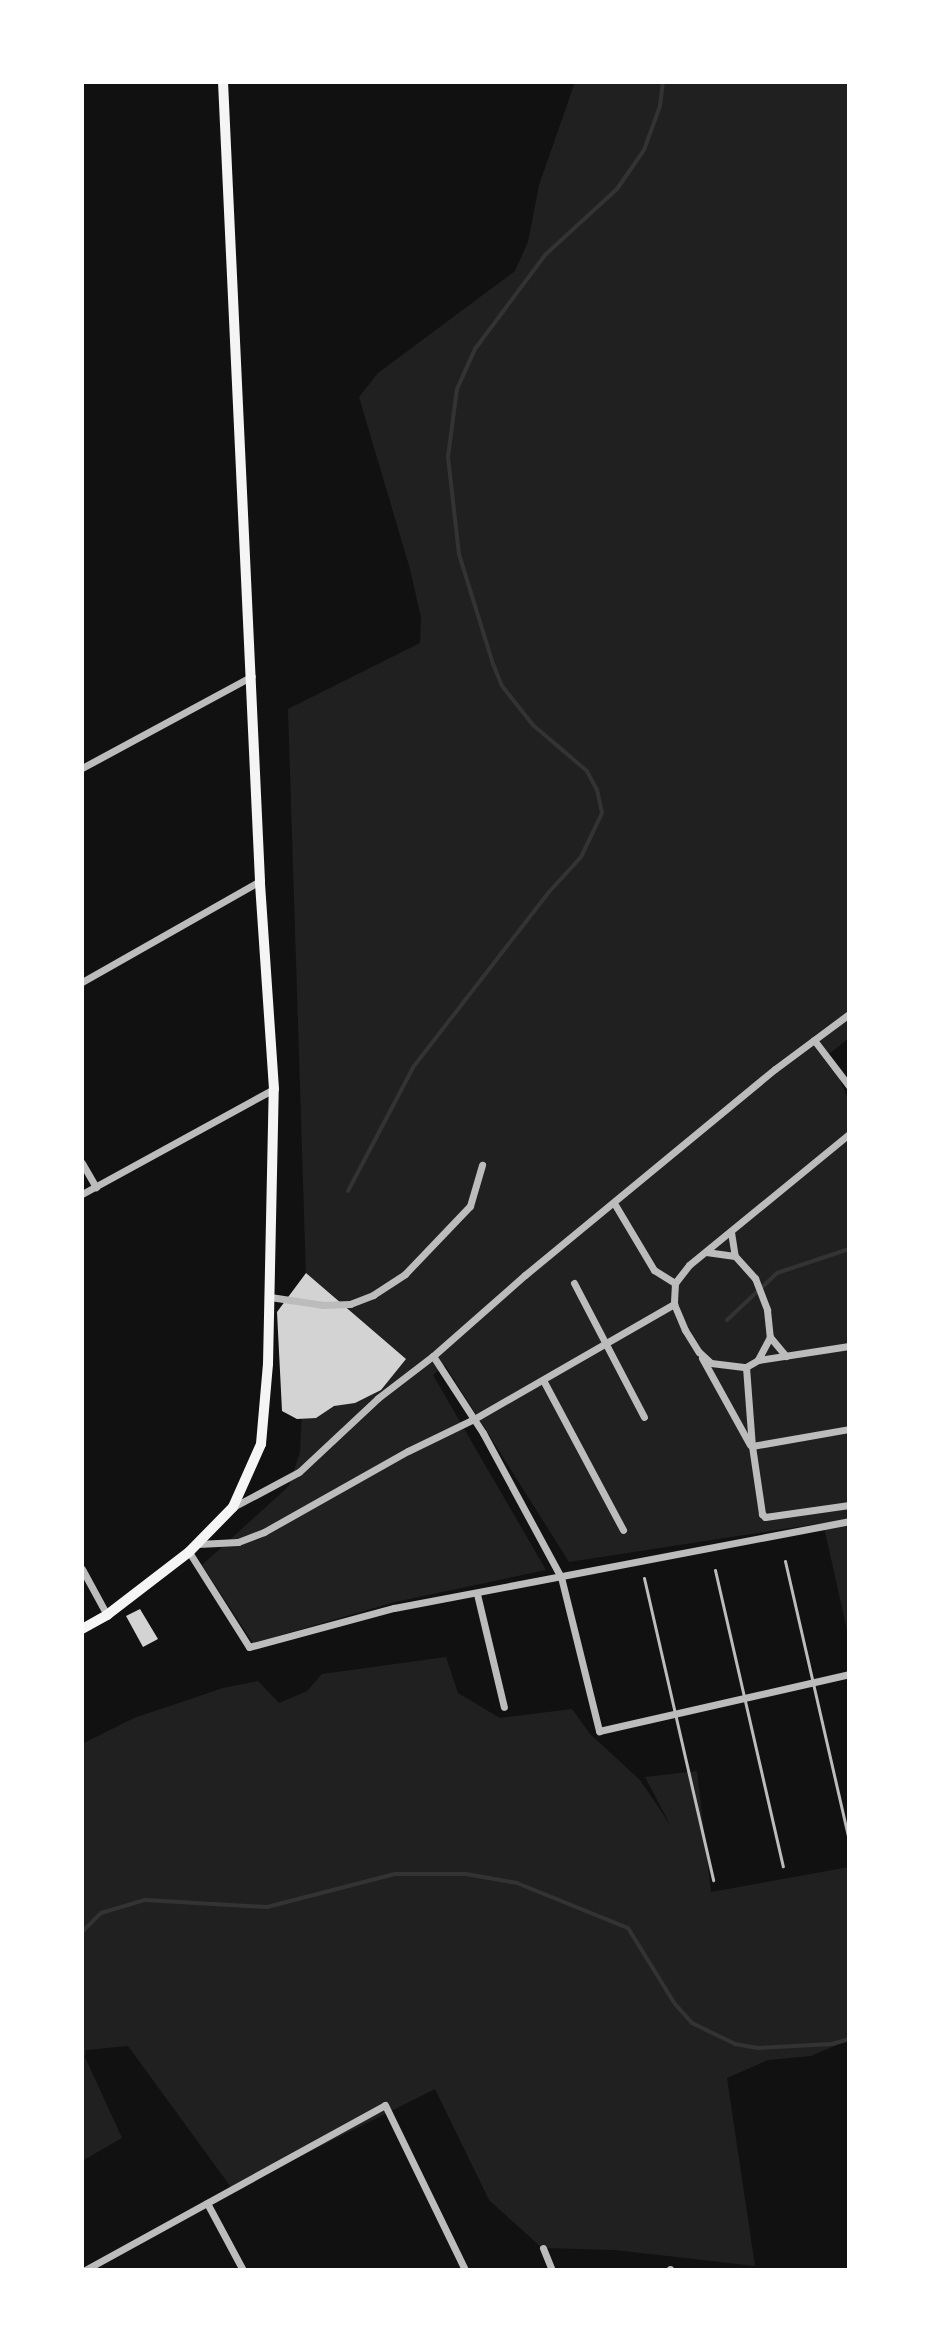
<!DOCTYPE html>
<style>
body{margin:0}
#map{position:relative;width:931px;height:2352px;overflow:hidden;background:#111;font-family:"Public Sans",sans-serif}
div>[style]{position:absolute}
.green>*{inset:0;background:#202020}
.stream>*{height:4px;margin:-2px;padding:0 2px;transform-origin:2px;border-radius:2px;background:#333}
.building>*{inset:0;background:#d3d3d3}
.service>*{height:3px;margin:-1.5px;padding:0 1.5px;transform-origin:1.5px;border-radius:1.5px;background:#bcbcbc}
.minor>*{height:7px;margin:-3.5px;padding:0 3.5px;transform-origin:3.5px;border-radius:3.5px;background:#bcbcbc}
.secondary>*{height:10px;margin:-5px;padding:0 5px;transform-origin:5px;border-radius:5px;background:#f5f5f5}
span{translate:-50% -50%;white-space:nowrap;text-align:center;line-height:1.15;-webkit-text-stroke:7px #fff;paint-order:stroke}
.frame{position:absolute;inset:0;border:84px solid #fff;pointer-events:none}
</style>
<div id="map">
<div class="green">
<div style="clip-path:polygon(575px 82px,849px 82px,849px 1038px,829px 1054px,849px 1101px,849px 1639px,823px 1523px,569px 1562px,445px 1365px,433px 1375px,546px 1570px,395px 1602px,253px 1643px,202px 1565px,289px 1486px,300px 1452px,307px 1308px,288px 709px,420px 643px,421px 618px,410px 569px,359px 397px,378px 373px,515px 271px,528px 242px,539px 185px)"></div>
<div style="clip-path:polygon(446px 1657px,458px 1693px,500px 1718px,572px 1709px,590px 1734px,640px 1780px,671px 1826px,645px 1777px,697px 1771px,711px 1892px,849px 1867px,849px 2040px,811px 2056px,768px 2060px,727px 2078px,755px 2266px,615px 2250px,542px 2248px,489px 2200px,435px 2089px,233px 2190px,128px 2046px,86px 2050px,85px 2057px,122px 2138px,82px 2161px,82px 1744px,134px 1718px,223px 1688px,258px 1681px,279px 1703px,307px 1691px,322px 1674px)"></div>
</div>
<div class="stream">
<div style="left:348px;top:1191px;width:141px;rotate:-62.2deg"></div>
<div style="left:414px;top:1066px;width:220px;rotate:-52.2deg"></div>
<div style="left:549px;top:892px;width:47px;rotate:-47.6deg"></div>
<div style="left:581px;top:857px;width:49px;rotate:-64.5deg"></div>
<div style="left:602px;top:813px;width:24px;rotate:-102deg"></div>
<div style="left:597px;top:790px;width:21px;rotate:-118deg"></div>
<div style="left:587px;top:771px;width:71px;rotate:-139.6deg"></div>
<div style="left:533px;top:725px;width:50px;rotate:-128.5deg"></div>
<div style="left:502px;top:686px;width:24px;rotate:-112deg"></div>
<div style="left:493px;top:664px;width:115px;rotate:-107.2deg"></div>
<div style="left:459px;top:554px;width:98px;rotate:-96.5deg"></div>
<div style="left:448px;top:457px;width:69px;rotate:-82.5deg"></div>
<div style="left:457px;top:389px;width:44px;rotate:-65.8deg"></div>
<div style="left:475px;top:349px;width:117px;rotate:-53.3deg"></div>
<div style="left:545px;top:255px;width:98px;rotate:-42.5deg"></div>
<div style="left:617px;top:189px;width:47px;rotate:-55.3deg"></div>
<div style="left:644px;top:150px;width:47px;rotate:-70deg"></div>
<div style="left:660px;top:106px;width:24px;rotate:-83deg"></div>
<div style="left:727px;top:1320px;width:69px;rotate:-43.2deg"></div>
<div style="left:777px;top:1273px;width:76px;rotate:-18.4deg"></div>
<div style="left:82px;top:1932px;width:27px;rotate:-45deg"></div>
<div style="left:101px;top:1913px;width:46px;rotate:-16.5deg"></div>
<div style="left:145px;top:1900px;width:122px;rotate:3.3deg"></div>
<div style="left:267px;top:1907px;width:132px;rotate:-14.5deg"></div>
<div style="left:395px;top:1874px;width:71px"></div>
<div style="left:466px;top:1874px;width:52px;rotate:10deg"></div>
<div style="left:517px;top:1883px;width:120px;rotate:22.1deg"></div>
<div style="left:628px;top:1928px;width:89px;rotate:58.3deg"></div>
<div style="left:675px;top:2004px;width:25px;rotate:48deg"></div>
<div style="left:692px;top:2023px;width:48px;rotate:26deg"></div>
<div style="left:735px;top:2044px;width:23px;rotate:10deg"></div>
<div style="left:758px;top:2048px;width:74px;rotate:-3.1deg"></div>
<div style="left:832px;top:2044px;width:18px;rotate:-16deg"></div>
</div>
<div class="building">
<div style="clip-path:polygon(306px 1273px,406px 1359px,381px 1390px,355px 1403px,334px 1406px,316px 1418px,297px 1419px,282px 1411px,277px 1312px)"></div>
<div style="clip-path:polygon(140px 1609px,158px 1639px,143px 1647px,126px 1616px)"></div>
</div>
<div class="service">
<div style="left:785px;top:1561px;width:287px;rotate:77.1deg"></div>
<div style="left:715px;top:1570px;width:304px;rotate:77.1deg"></div>
<div style="left:644px;top:1578px;width:310px;rotate:77.1deg"></div>
</div>
<div class="minor">
<div style="left:82px;top:768px;width:193px;rotate:-28.4deg"></div>
<div style="left:82px;top:982px;width:205px;rotate:-29.6deg"></div>
<div style="left:814px;top:1040px;width:58px;rotate:52.7deg"></div>
<div style="left:82px;top:1163px;width:28px;rotate:60deg"></div>
<div style="left:82px;top:1194px;width:219px;rotate:-28.7deg"></div>
<div style="left:614px;top:1203px;width:78px;rotate:59.2deg"></div>
<div style="left:654px;top:1270px;width:25px;rotate:32deg"></div>
<div style="left:675px;top:1283px;width:23px;rotate:-52deg"></div>
<div style="left:689px;top:1265px;width:207px;rotate:-39.3deg"></div>
<div style="left:731px;top:1232px;width:24px;rotate:81deg"></div>
<div style="left:735px;top:1256px;width:30px;rotate:48deg"></div>
<div style="left:755px;top:1278px;width:34px;rotate:69deg"></div>
<div style="left:767px;top:1310px;width:27px;rotate:84deg"></div>
<div style="left:770px;top:1337px;width:26px;rotate:118deg"></div>
<div style="left:706px;top:1252px;width:29px;rotate:8deg"></div>
<div style="left:574px;top:1283px;width:151px;rotate:62.4deg"></div>
<div style="left:675px;top:1283px;width:21px;rotate:93deg"></div>
<div style="left:674px;top:1304px;width:28px;rotate:67deg"></div>
<div style="left:685px;top:1330px;width:26px;rotate:58deg"></div>
<div style="left:699px;top:1352px;width:16px;rotate:43deg"></div>
<div style="left:711px;top:1363px;width:35px;rotate:7deg"></div>
<div style="left:746px;top:1367px;width:14px;rotate:-30deg"></div>
<div style="left:758px;top:1360px;width:92px;rotate:-8.7deg"></div>
<div style="left:270px;top:1297px;width:54px;rotate:8.6deg"></div>
<div style="left:323px;top:1305px;width:27px;rotate:-2deg"></div>
<div style="left:350px;top:1304px;width:25px;rotate:-21deg"></div>
<div style="left:373px;top:1295px;width:38px;rotate:-33deg"></div>
<div style="left:405px;top:1274px;width:94px;rotate:-46.3deg"></div>
<div style="left:470px;top:1206px;width:43px;rotate:-73.7deg"></div>
<div style="left:770px;top:1337px;width:25px;rotate:50deg"></div>
<div style="left:433px;top:1356px;width:92px;rotate:57deg"></div>
<div style="left:483px;top:1433px;width:164px;rotate:61.6deg"></div>
<div style="left:561px;top:1577px;width:159px;rotate:76.1deg"></div>
<div style="left:599px;top:1731px;width:256px;rotate:-12.8deg"></div>
<div style="left:702px;top:1358px;width:99px;rotate:61.1deg"></div>
<div style="left:746px;top:1367px;width:79px;rotate:85.7deg"></div>
<div style="left:752px;top:1446px;width:69px;rotate:81.6deg"></div>
<div style="left:762px;top:1514px;width:4px;rotate:45deg"></div>
<div style="left:765px;top:1517px;width:85px;rotate:-8.1deg"></div>
<div style="left:543px;top:1380px;width:170px;rotate:61.9deg"></div>
<div style="left:752px;top:1446px;width:98px;rotate:-9.9deg"></div>
<div style="left:235px;top:1506px;width:72px;rotate:-28deg"></div>
<div style="left:299px;top:1472px;width:108px;rotate:-43.1deg"></div>
<div style="left:378px;top:1398px;width:69px;rotate:-37.4deg"></div>
<div style="left:433px;top:1356px;width:123px;rotate:-41.4deg"></div>
<div style="left:525px;top:1275px;width:324px;rotate:-39.5deg"></div>
<div style="left:775px;top:1069px;width:92px;rotate:-36.6deg"></div>
<div style="left:198px;top:1544px;width:40px;rotate:-2.9deg"></div>
<div style="left:238px;top:1542px;width:28px;rotate:-21deg"></div>
<div style="left:264px;top:1532px;width:165px;rotate:-29.4deg"></div>
<div style="left:408px;top:1451px;width:73px;rotate:-25.9deg"></div>
<div style="left:474px;top:1419px;width:231px;rotate:-29.9deg"></div>
<div style="left:189px;top:1552px;width:112px;rotate:57.7deg"></div>
<div style="left:249px;top:1647px;width:150px;rotate:-15.1deg"></div>
<div style="left:394px;top:1608px;width:463px;rotate:-10.8deg"></div>
<div style="left:82px;top:1569px;width:52px;rotate:61.5deg"></div>
<div style="left:477px;top:1594px;width:116px;rotate:76.6deg"></div>
<div style="left:207px;top:2203px;width:76px;rotate:61.8deg"></div>
<div style="left:543px;top:2248px;width:24px;rotate:68deg"></div>
<div style="left:670px;top:2269px;width:1px;rotate:90deg"></div>
<div style="left:85px;top:2270px;width:342px;rotate:-28.8deg"></div>
<div style="left:385px;top:2105px;width:183px;rotate:64.1deg"></div>
</div>
<div class="secondary">
<div style="left:82px;top:1629px;width:29px;rotate:-29deg"></div>
<div style="left:107px;top:1615px;width:103px;rotate:-37.5deg"></div>
<div style="left:189px;top:1552px;width:63px;rotate:-45.6deg"></div>
<div style="left:233px;top:1507px;width:69px;rotate:-66deg"></div>
<div style="left:261px;top:1444px;width:80px;rotate:-85deg"></div>
<div style="left:268px;top:1364px;width:275px;rotate:-88.8deg"></div>
<div style="left:274px;top:1089px;width:208px;rotate:-93.9deg"></div>
<div style="left:260px;top:881px;width:800px;rotate:-92.65deg"></div>
</div>
<div class="frame"></div>
</div>
